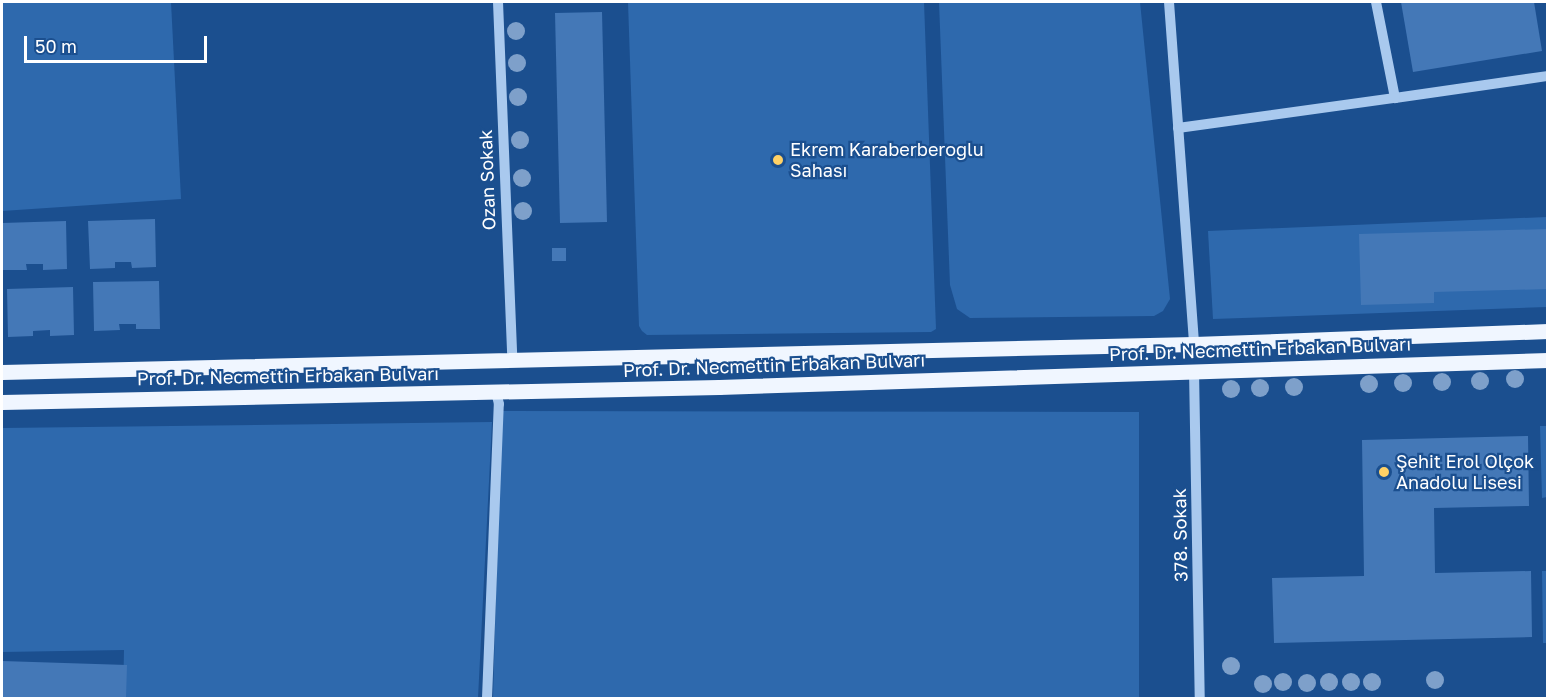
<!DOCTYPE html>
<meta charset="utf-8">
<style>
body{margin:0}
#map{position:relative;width:1549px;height:700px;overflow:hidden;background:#1b4f8f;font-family:"Golos Text",sans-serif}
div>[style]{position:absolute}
.green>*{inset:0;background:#2e69ad}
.building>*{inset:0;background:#4478b7}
.minor>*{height:10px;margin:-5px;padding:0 5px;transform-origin:5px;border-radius:5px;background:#a9c9ee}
.major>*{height:15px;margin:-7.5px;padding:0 7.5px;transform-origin:7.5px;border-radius:7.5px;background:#f0f6ff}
.trees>*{width:18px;height:18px;margin:-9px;border-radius:50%;background:#7ea0ca}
.dots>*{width:16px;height:16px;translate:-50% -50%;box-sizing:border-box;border:3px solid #1b4f8f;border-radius:50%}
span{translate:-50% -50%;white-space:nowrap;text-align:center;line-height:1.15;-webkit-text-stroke:4.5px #1b4f8f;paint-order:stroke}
.poi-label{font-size:18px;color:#fff}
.left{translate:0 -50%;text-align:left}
.street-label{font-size:18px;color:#fff}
.frame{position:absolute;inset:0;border:3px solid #fff;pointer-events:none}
.scale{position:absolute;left:24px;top:36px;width:183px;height:27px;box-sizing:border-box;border:3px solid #fff;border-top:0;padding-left:8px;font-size:18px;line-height:21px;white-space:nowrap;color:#fff;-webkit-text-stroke:4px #1b4f8f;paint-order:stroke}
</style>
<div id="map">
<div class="green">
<div style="clip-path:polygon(2px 2px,171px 2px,181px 199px,2px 211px)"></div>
<div style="clip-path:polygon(628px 2px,924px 2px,936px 329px,931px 332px,647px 335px,642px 331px,639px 326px)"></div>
<div style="clip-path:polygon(939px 2px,1140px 2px,1170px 299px,1163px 311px,1154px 316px,970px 318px,957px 309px,950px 285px)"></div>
<div style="clip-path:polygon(1547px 217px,1547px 307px,1213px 319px,1208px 231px)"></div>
<div style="clip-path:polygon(501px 411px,1139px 412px,1139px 698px,493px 698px)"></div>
<div style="clip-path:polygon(492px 422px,478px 698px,123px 698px,124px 650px,2px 652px,2px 428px)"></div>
<div style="clip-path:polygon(1540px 426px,1547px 426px,1547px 497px,1542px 498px)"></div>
<div style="clip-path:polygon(1542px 571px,1547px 571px,1547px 643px,1543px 643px)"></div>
</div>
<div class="building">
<div style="clip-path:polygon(1401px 2px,1534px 2px,1542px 51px,1413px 72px)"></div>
<div style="clip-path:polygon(602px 12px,607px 222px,560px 223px,555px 13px)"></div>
<div style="clip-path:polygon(155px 219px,156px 267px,132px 268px,131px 262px,115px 262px,115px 268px,90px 269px,88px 221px)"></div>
<div style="clip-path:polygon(66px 221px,67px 269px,43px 270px,43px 264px,26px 264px,27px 270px,2px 270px,2px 223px)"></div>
<div style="clip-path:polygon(1548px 229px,1548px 289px,1434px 292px,1434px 303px,1361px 305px,1359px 234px)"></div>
<div style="clip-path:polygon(552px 248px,566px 248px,566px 261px,552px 261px)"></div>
<div style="clip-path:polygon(159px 281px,160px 329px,136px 329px,136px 324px,119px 324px,120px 330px,94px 331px,93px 282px)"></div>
<div style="clip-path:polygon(73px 287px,74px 335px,50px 336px,50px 330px,33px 331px,33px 336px,8px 337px,7px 289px)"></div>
<div style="clip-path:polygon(1528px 436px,1529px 506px,1434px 508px,1435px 573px,1531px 571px,1532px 637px,1274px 643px,1272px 578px,1364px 576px,1362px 440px)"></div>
<div style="clip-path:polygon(2px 661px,127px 665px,126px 698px,2px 698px)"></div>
</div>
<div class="minor">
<div style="left:498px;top:2px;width:356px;rotate:87.7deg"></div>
<div style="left:1169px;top:2px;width:343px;rotate:85.8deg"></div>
<div style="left:1376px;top:2px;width:98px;rotate:78.8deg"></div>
<div style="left:1395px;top:98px;width:155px;rotate:-8.2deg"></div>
<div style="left:1178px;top:128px;width:219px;rotate:-7.9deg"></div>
<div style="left:1194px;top:370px;width:328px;rotate:89deg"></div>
<div style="left:487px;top:698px;width:294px;rotate:-87.7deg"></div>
<div style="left:499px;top:404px;width:12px;rotate:-104deg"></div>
</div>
<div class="major">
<div style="left:2px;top:372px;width:1192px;rotate:-1.35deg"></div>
<div style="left:1194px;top:344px;width:354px;rotate:-2.1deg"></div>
<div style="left:2px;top:402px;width:717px;rotate:-1.2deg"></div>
<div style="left:719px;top:387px;width:829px;rotate:-1.87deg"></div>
</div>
<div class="trees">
<div style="left:516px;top:31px"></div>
<div style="left:517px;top:63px"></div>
<div style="left:518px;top:97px"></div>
<div style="left:520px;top:140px"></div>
<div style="left:522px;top:178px"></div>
<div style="left:523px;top:211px"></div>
<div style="left:1515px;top:379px"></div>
<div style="left:1480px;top:381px"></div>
<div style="left:1442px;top:382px"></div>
<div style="left:1403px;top:383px"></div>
<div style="left:1369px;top:384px"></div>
<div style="left:1294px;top:387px"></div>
<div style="left:1260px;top:388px"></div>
<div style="left:1231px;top:389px"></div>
<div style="left:1231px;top:666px"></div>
<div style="left:1435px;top:680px"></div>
<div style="left:1283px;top:682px"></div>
<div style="left:1329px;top:682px"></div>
<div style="left:1351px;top:682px"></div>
<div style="left:1372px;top:682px"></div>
<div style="left:1307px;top:683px"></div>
<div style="left:1263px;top:684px"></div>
</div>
<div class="dots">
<div style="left:778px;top:160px;background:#ffd166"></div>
<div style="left:1384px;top:472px;background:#ffd166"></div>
</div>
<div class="poi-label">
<span class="left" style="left:790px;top:160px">Ekrem Karaberberoğlu<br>Sahası</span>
<span class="left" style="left:1396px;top:472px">Şehit Erol Olçok<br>Anadolu Lisesi</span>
</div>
<div class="street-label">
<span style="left:487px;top:180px;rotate:-92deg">Ozan Sokak</span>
<span style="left:1260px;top:349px;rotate:-2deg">Prof. Dr. Necmettin Erbakan Bulvarı</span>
<span style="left:774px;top:365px;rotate:-2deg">Prof. Dr. Necmettin Erbakan Bulvarı</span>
<span style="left:288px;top:376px;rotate:-1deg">Prof. Dr. Necmettin Erbakan Bulvarı</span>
<span style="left:1180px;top:535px;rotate:-91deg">378. Sokak</span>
</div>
<div class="frame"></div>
<div class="scale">50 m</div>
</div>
